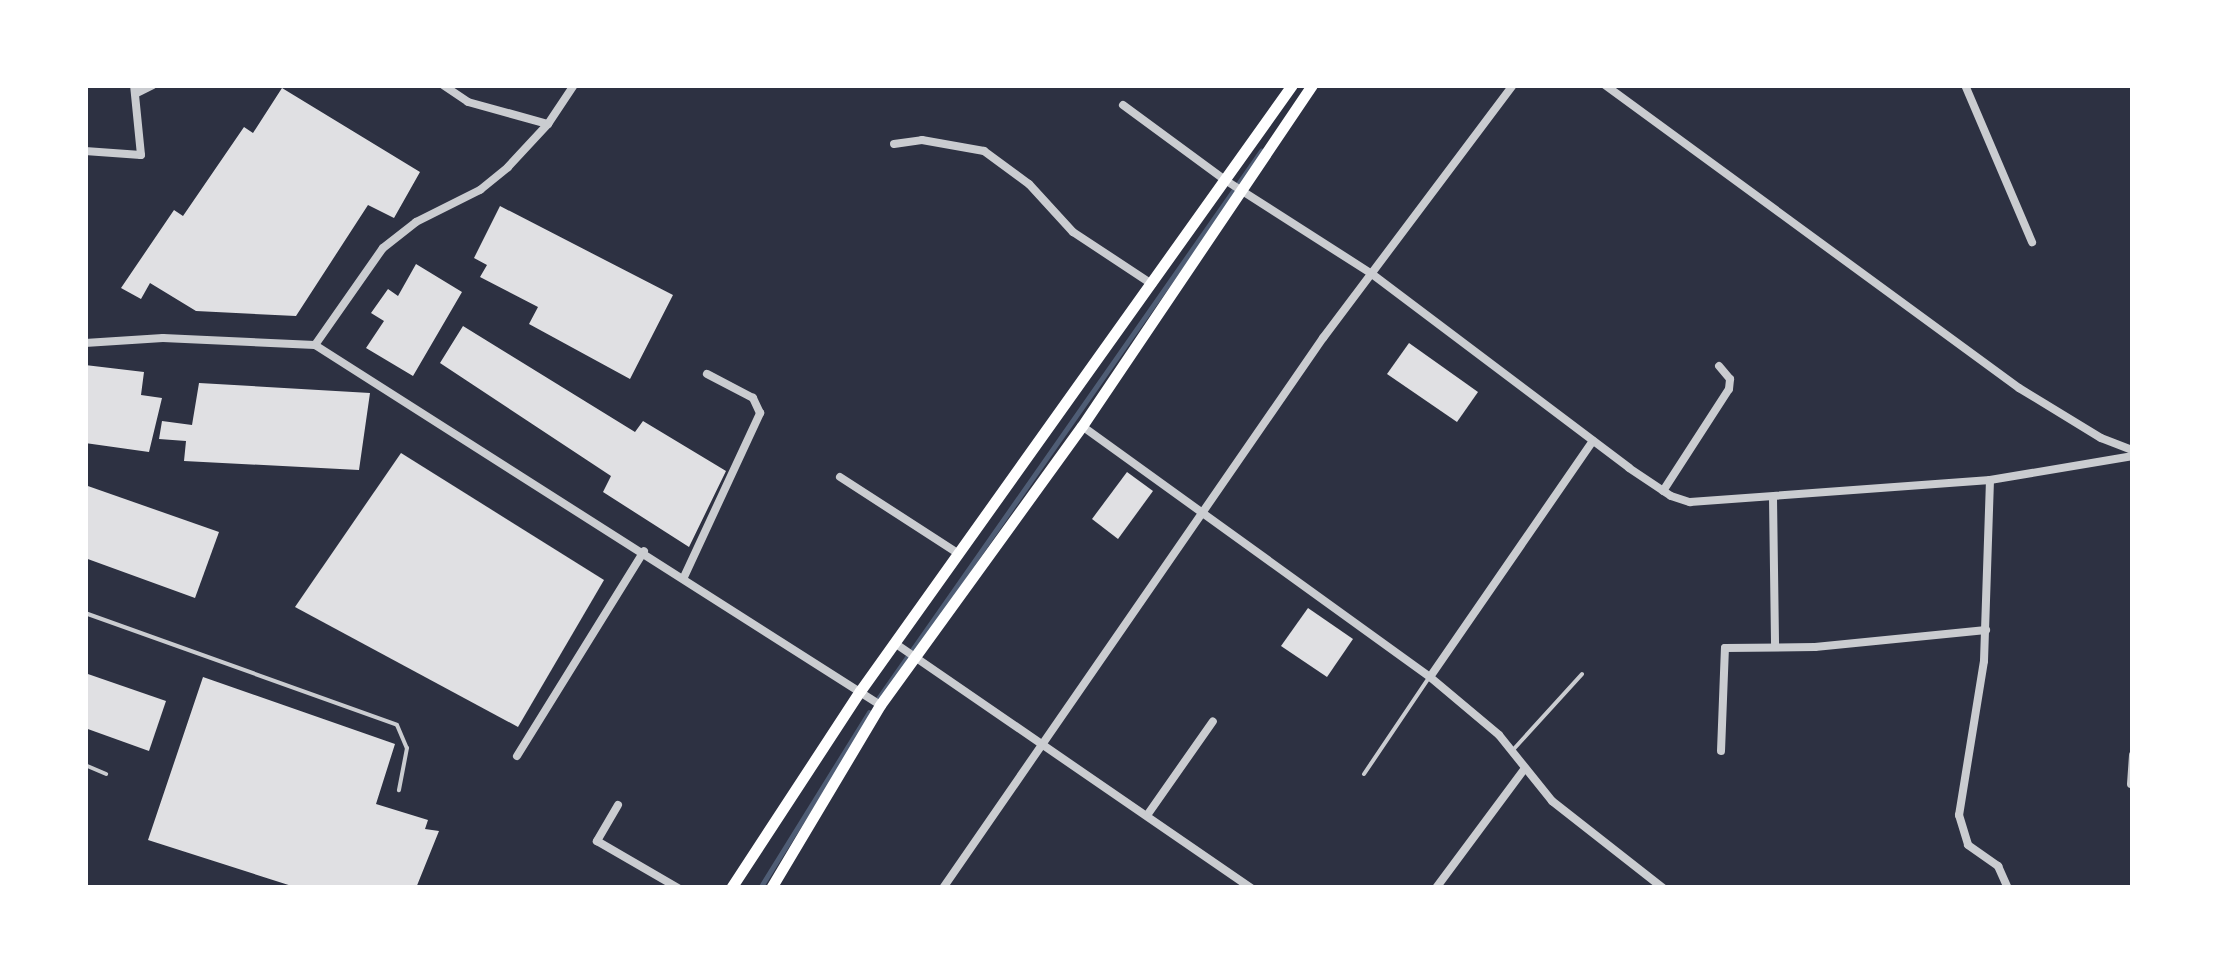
<!DOCTYPE html>
<style>
body{margin:0}
#map{position:relative;width:2218px;height:973px;overflow:hidden;background:#2d3142;font-family:"Exo 2",sans-serif}
div>[style]{position:absolute}
.stream>*{height:5px;margin:-2.5px;padding:0 2.5px;transform-origin:2.5px;border-radius:2.5px;background:#4f5d75}
.building>*{inset:0;background:#e0e0e3}
.service>*{height:4px;margin:-2px;padding:0 2px;transform-origin:2px;border-radius:2px;background:#caccd0}
.minor>*{height:8px;margin:-4px;padding:0 4px;transform-origin:4px;border-radius:4px;background:#caccd0}
.secondary>*{height:11px;margin:-5.5px;padding:0 5.5px;transform-origin:5.5px;border-radius:5.5px;background:#fff}
span{translate:-50% -50%;white-space:nowrap;text-align:center;line-height:1.15;-webkit-text-stroke:10px #fff;paint-order:stroke}
.frame{position:absolute;inset:0;border:88px solid #fff;pointer-events:none}
</style>
<div id="map">
<div class="stream">
<div style="left:875px;top:703px;width:674px;rotate:-55.04deg"></div>
<div style="left:760px;top:888px;width:207px;rotate:-58.2deg"></div>
</div>
<div class="building">
<div style="clip-path:polygon(282px 88px,420px 172px,394px 218px,368px 205px,296px 316px,196px 311px,150px 283px,141px 299px,121px 288px,174px 210px,183px 216px,244px 127px,253px 133px)"></div>
<div style="clip-path:polygon(500px 206px,673px 295px,630px 379px,529px 324px,538px 307px,480px 277px,487px 265px,474px 258px)"></div>
<div style="clip-path:polygon(416px 264px,462px 292px,413px 376px,366px 348px,384px 321px,371px 313px,388px 289px,398px 296px)"></div>
<div style="clip-path:polygon(463px 326px,635px 432px,643px 421px,726px 471px,689px 547px,603px 492px,611px 476px,440px 363px)"></div>
<div style="clip-path:polygon(1409px 343px,1478px 392px,1457px 422px,1387px 374px)"></div>
<div style="clip-path:polygon(85px 365px,144px 372px,141px 395px,162px 398px,149px 452px,85px 443px)"></div>
<div style="clip-path:polygon(199px 383px,370px 393px,359px 470px,184px 461px,186px 441px,159px 439px,162px 421px,192px 425px)"></div>
<div style="clip-path:polygon(401px 453px,604px 580px,518px 727px,295px 607px)"></div>
<div style="clip-path:polygon(1127px 472px,1153px 491px,1118px 539px,1092px 519px)"></div>
<div style="clip-path:polygon(85px 485px,219px 532px,195px 598px,85px 558px)"></div>
<div style="clip-path:polygon(1308px 608px,1353px 639px,1327px 677px,1281px 646px)"></div>
<div style="clip-path:polygon(85px 673px,166px 701px,149px 751px,85px 728px)"></div>
<div style="clip-path:polygon(203px 677px,395px 744px,376px 804px,428px 820px,425px 829px,439px 831px,416px 888px,298px 888px,148px 840px)"></div>
</div>
<div class="service">
<div style="left:85px;top:613px;width:331px;rotate:19.7deg"></div>
<div style="left:397px;top:725px;width:25px;rotate:67deg"></div>
<div style="left:407px;top:748px;width:43px;rotate:100.8deg"></div>
<div style="left:1512px;top:751px;width:104px;rotate:-47.7deg"></div>
<div style="left:85px;top:765px;width:23px;rotate:23deg"></div>
<div style="left:1364px;top:774px;width:115px;rotate:-56deg"></div>
</div>
<div class="minor">
<div style="left:443px;top:85px;width:30px;rotate:34deg"></div>
<div style="left:468px;top:102px;width:83px;rotate:15.4deg"></div>
<div style="left:1605px;top:85px;width:513px;rotate:36.2deg"></div>
<div style="left:2019px;top:388px;width:96px;rotate:31.4deg"></div>
<div style="left:2101px;top:438px;width:34px;rotate:21deg"></div>
<div style="left:1965px;top:85px;width:171px;rotate:66.9deg"></div>
<div style="left:137px;top:93px;width:18px;rotate:-27deg"></div>
<div style="left:1123px;top:105px;width:127px;rotate:36.3deg"></div>
<div style="left:1225px;top:180px;width:174px;rotate:32.6deg"></div>
<div style="left:1372px;top:274px;width:322px;rotate:37deg"></div>
<div style="left:1629px;top:468px;width:50px;rotate:33.7deg"></div>
<div style="left:1671px;top:496px;width:20px;rotate:18deg"></div>
<div style="left:1690px;top:502px;width:301px;rotate:-4.2deg"></div>
<div style="left:1990px;top:480px;width:145px;rotate:-9.5deg"></div>
<div style="left:894px;top:144px;width:28px;rotate:-8deg"></div>
<div style="left:922px;top:140px;width:63px;rotate:10.1deg"></div>
<div style="left:984px;top:151px;width:56px;rotate:36.3deg"></div>
<div style="left:1029px;top:184px;width:65px;rotate:47.5deg"></div>
<div style="left:1073px;top:232px;width:95px;rotate:33.4deg"></div>
<div style="left:85px;top:151px;width:56px;rotate:4.1deg"></div>
<div style="left:141px;top:155px;width:70px;rotate:-95.7deg"></div>
<div style="left:85px;top:343px;width:78px;rotate:-3.7deg"></div>
<div style="left:163px;top:338px;width:152px;rotate:2.6deg"></div>
<div style="left:315px;top:345px;width:670px;rotate:32.5deg"></div>
<div style="left:315px;top:345px;width:118px;rotate:-55deg"></div>
<div style="left:383px;top:248px;width:42px;rotate:-38.2deg"></div>
<div style="left:416px;top:222px;width:72px;rotate:-26.6deg"></div>
<div style="left:480px;top:190px;width:36px;rotate:-39deg"></div>
<div style="left:508px;top:167px;width:59px;rotate:-47.1deg"></div>
<div style="left:548px;top:124px;width:47px;rotate:-56.3deg"></div>
<div style="left:1082px;top:426px;width:429px;rotate:35.8deg"></div>
<div style="left:1430px;top:677px;width:90px;rotate:40deg"></div>
<div style="left:1499px;top:735px;width:85px;rotate:51.2deg"></div>
<div style="left:1552px;top:801px;width:141px;rotate:38.1deg"></div>
<div style="left:840px;top:477px;width:142px;rotate:32.9deg"></div>
<div style="left:1990px;top:480px;width:181px;rotate:91.9deg"></div>
<div style="left:1984px;top:661px;width:156px;rotate:99.2deg"></div>
<div style="left:1959px;top:815px;width:31px;rotate:73deg"></div>
<div style="left:1968px;top:845px;width:37px;rotate:35deg"></div>
<div style="left:1998px;top:866px;width:24px;rotate:66deg"></div>
<div style="left:1663px;top:491px;width:121px;rotate:-57.1deg"></div>
<div style="left:1729px;top:389px;width:10px;rotate:-84deg"></div>
<div style="left:1730px;top:379px;width:17px;rotate:-130deg"></div>
<div style="left:1773px;top:498px;width:149px;rotate:89.2deg"></div>
<div style="left:684px;top:577px;width:181px;rotate:-65.1deg"></div>
<div style="left:760px;top:413px;width:17px;rotate:-115deg"></div>
<div style="left:753px;top:398px;width:52px;rotate:-152.4deg"></div>
<div style="left:896px;top:644px;width:431px;rotate:34.5deg"></div>
<div style="left:1430px;top:677px;width:287px;rotate:-55.4deg"></div>
<div style="left:1721px;top:751px;width:103px;rotate:-87.8deg"></div>
<div style="left:1725px;top:648px;width:90px;rotate:-0.6deg"></div>
<div style="left:1815px;top:647px;width:172px;rotate:-5.7deg"></div>
<div style="left:517px;top:756px;width:241px;rotate:-58.2deg"></div>
<div style="left:2131px;top:784px;width:29px;rotate:-86deg"></div>
<div style="left:618px;top:805px;width:42px;rotate:120.3deg"></div>
<div style="left:597px;top:841px;width:94px;rotate:30.1deg"></div>
<div style="left:1148px;top:814px;width:113px;rotate:-55deg"></div>
<div style="left:943px;top:888px;width:669px;rotate:-55.36deg"></div>
<div style="left:1323px;top:338px;width:316px;rotate:-53.1deg"></div>
<div style="left:1436px;top:888px;width:149px;rotate:-53.4deg"></div>
</div>
<div class="secondary">
<div style="left:731px;top:888px;width:235px;rotate:-56.8deg"></div>
<div style="left:860px;top:691px;width:744px;rotate:-54.52deg"></div>
<div style="left:771px;top:888px;width:213px;rotate:-59.2deg"></div>
<div style="left:880px;top:705px;width:344px;rotate:-54.1deg"></div>
<div style="left:1082px;top:426px;width:411px;rotate:-56deg"></div>
</div>
<div class="frame"></div>
</div>
